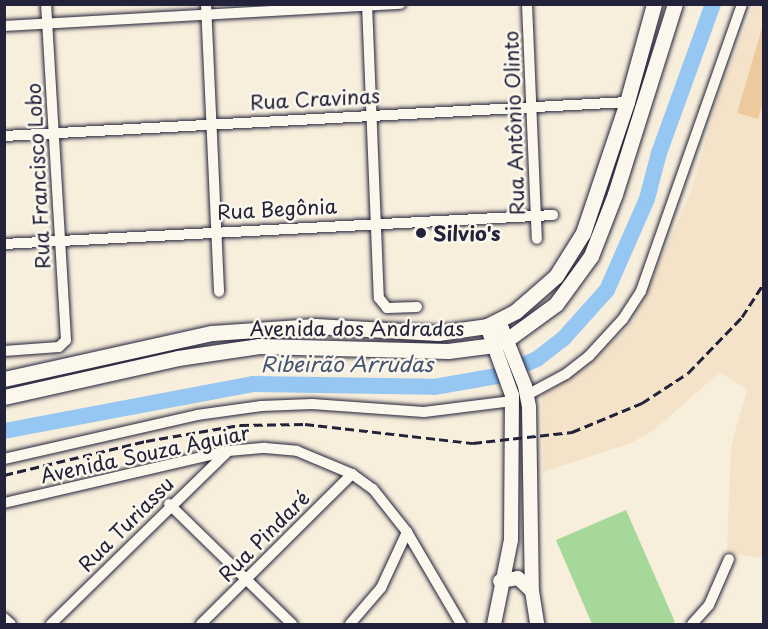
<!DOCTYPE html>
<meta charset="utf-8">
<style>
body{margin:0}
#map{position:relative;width:768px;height:629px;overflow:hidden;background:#f8eedc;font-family:"Playpen Sans",sans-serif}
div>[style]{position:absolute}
.built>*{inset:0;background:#f5e3c9}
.green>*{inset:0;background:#a6d899}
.river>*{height:16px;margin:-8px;padding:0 8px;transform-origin:8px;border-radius:8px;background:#95c7f2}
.building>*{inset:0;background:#edca9e}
.roads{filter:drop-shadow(0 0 2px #22223b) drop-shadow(0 0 2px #22223b)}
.minor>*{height:10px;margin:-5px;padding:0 5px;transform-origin:5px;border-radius:5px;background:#fbf7ec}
.secondary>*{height:14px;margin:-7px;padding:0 7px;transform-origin:7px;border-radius:7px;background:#fbf7ec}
.primary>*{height:15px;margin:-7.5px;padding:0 7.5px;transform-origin:7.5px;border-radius:7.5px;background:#fbf7ec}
.rail>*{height:3px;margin-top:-1.5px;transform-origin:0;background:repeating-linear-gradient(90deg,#22223b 0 9px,transparent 0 13.5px)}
.dots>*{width:16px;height:16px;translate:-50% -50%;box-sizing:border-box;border:3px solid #fbf7ec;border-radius:50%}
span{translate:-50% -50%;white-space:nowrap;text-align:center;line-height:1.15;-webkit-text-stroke:5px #fbf7ec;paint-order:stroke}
.street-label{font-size:20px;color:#22223b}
.poi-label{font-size:20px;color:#22223b;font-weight:700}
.left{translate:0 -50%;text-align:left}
.water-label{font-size:21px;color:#445472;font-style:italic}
.frame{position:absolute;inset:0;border:6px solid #22223b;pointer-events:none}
</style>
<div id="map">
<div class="built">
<div style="clip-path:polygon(754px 5px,763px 5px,763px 558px,727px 552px,731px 446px,747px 390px,720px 372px,654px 430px,631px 443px,543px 472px,542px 396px,584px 368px,633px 322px,691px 191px,718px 97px)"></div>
</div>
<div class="green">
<div style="clip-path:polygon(626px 510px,675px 622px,669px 624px,592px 624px,556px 540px)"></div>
</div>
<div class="river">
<div style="left:4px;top:431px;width:253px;rotate:-10.7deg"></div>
<div style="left:253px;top:384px;width:181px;rotate:0.9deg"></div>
<div style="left:434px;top:387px;width:64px;rotate:-9.9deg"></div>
<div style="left:497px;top:376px;width:43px;rotate:-23deg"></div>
<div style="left:537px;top:359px;width:33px;rotate:-38deg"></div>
<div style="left:563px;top:339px;width:66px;rotate:-48.1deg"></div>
<div style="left:607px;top:290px;width:99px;rotate:-66.3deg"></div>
<div style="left:647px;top:199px;width:48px;rotate:-75.4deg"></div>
<div style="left:659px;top:153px;width:158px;rotate:-70.1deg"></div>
</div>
<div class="building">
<div style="clip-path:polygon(762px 28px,764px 99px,758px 119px,737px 113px)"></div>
</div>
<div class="roads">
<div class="minor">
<div style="left:206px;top:4px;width:288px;rotate:87.4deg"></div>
<div style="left:367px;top:4px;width:294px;rotate:87.7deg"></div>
<div style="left:379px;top:298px;width:13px;rotate:51deg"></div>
<div style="left:387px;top:308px;width:30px;rotate:-2deg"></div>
<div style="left:527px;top:4px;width:235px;rotate:87.6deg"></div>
<div style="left:4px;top:26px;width:397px;rotate:-3.2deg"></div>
<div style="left:4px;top:136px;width:624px;rotate:-3.12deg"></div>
<div style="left:4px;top:244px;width:550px;rotate:-3.02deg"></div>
<div style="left:4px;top:351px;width:55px;rotate:-4.2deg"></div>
<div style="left:59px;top:347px;width:10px;rotate:-45deg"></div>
<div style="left:66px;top:340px;width:337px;rotate:-93.4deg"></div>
<div style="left:527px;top:395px;width:44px;rotate:-28.3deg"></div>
<div style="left:566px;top:374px;width:29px;rotate:-38deg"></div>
<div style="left:589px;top:356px;width:50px;rotate:-47.4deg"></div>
<div style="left:623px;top:319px;width:33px;rotate:-57deg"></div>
<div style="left:641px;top:291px;width:304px;rotate:-70.6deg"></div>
<div style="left:4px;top:459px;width:198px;rotate:-12.8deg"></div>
<div style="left:197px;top:415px;width:65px;rotate:-8deg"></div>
<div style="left:261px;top:406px;width:51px;rotate:-2.2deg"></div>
<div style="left:312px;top:404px;width:112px;rotate:4.1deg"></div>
<div style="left:424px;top:412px;width:89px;rotate:-7.1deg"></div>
<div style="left:4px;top:503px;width:230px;rotate:-13.1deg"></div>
<div style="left:228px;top:451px;width:37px;rotate:-5deg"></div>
<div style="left:265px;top:448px;width:32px;rotate:5deg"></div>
<div style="left:297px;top:451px;width:60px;rotate:22.7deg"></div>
<div style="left:352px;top:474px;width:26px;rotate:36deg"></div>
<div style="left:373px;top:489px;width:55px;rotate:51.7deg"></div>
<div style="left:407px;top:532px;width:107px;rotate:59.6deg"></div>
<div style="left:169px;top:504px;width:172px;rotate:44.3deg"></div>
<div style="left:4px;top:618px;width:9px;rotate:41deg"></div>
<div style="left:51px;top:624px;width:245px;rotate:-44.3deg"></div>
<div style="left:201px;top:624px;width:213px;rotate:-44.8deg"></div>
<div style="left:350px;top:624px;width:48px;rotate:-49.3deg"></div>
<div style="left:381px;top:588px;width:62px;rotate:-65.1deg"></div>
<div style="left:692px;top:624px;width:25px;rotate:-48deg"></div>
<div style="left:709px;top:605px;width:50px;rotate:-66.5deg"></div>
</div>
<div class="secondary">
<div style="left:499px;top:321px;width:70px;rotate:68.2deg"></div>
<div style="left:525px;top:386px;width:21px;rotate:79deg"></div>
<div style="left:529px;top:407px;width:184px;rotate:89.1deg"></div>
<div style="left:532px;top:591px;width:33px;rotate:81deg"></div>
<div style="left:487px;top:326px;width:73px;rotate:70.1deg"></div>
<div style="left:512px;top:395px;width:145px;rotate:90.4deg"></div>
<div style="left:511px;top:540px;width:86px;rotate:101.4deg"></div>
<div style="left:500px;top:581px;width:18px;rotate:-9deg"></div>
<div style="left:518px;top:578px;width:19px;rotate:43deg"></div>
</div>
<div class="primary">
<div style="left:4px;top:379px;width:213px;rotate:-12.5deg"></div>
<div style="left:212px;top:333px;width:103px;rotate:-3.9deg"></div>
<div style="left:315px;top:326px;width:123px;rotate:3.3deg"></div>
<div style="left:438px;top:333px;width:49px;rotate:-8.1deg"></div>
<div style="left:487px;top:326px;width:33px;rotate:-27deg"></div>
<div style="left:516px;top:311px;width:53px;rotate:-41.2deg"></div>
<div style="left:556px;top:276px;width:51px;rotate:-57.9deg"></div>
<div style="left:583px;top:233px;width:138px;rotate:-71.4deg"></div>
<div style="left:627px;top:102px;width:102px;rotate:-74.6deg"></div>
<div style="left:4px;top:397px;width:178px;rotate:-12.6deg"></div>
<div style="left:178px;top:358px;width:82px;rotate:-8.4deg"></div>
<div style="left:259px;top:346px;width:189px;rotate:1.5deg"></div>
<div style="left:448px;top:351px;width:47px;rotate:-7.3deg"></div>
<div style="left:495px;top:345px;width:14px;rotate:-25deg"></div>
<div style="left:508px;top:339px;width:59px;rotate:-36.1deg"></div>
<div style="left:556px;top:304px;width:59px;rotate:-53.9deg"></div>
<div style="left:591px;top:256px;width:66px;rotate:-68.8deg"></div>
<div style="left:615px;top:194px;width:199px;rotate:-72.5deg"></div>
</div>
</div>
<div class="rail">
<div style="left:4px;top:475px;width:146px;rotate:-13.5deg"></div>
<div style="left:146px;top:441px;width:95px;rotate:-9.7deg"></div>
<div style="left:240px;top:425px;width:65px;rotate:-0.9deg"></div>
<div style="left:305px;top:424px;width:169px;rotate:6.5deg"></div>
<div style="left:473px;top:443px;width:100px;rotate:-6.3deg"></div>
<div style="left:572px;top:432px;width:76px;rotate:-22.5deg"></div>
<div style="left:642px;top:403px;width:55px;rotate:-33.1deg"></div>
<div style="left:688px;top:373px;width:78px;rotate:-46deg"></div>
<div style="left:742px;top:317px;width:40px;rotate:-57.1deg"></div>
</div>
<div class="dots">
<div style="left:421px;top:233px;background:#22223b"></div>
</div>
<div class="street-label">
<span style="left:315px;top:99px;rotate:-3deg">Rua Cravinas</span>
<span style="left:514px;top:123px;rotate:-92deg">Rua Antônio Olinto</span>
<span style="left:38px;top:176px;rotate:-93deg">Rua Francisco Lobo</span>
<span style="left:277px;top:209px;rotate:-3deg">Rua Begônia</span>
<span style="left:357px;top:328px">Avenida dos Andradas</span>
<span style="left:145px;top:454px;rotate:-12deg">Avenida Souza Aguiar</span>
<span style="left:126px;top:524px;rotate:-45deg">Rua Turiassu</span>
<span style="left:264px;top:536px;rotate:-45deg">Rua Pindaré</span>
</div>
<div class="poi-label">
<span class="left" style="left:433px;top:233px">Silvio's</span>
</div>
<div class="water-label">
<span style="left:347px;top:363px">Ribeirão Arrudas</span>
</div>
<div class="frame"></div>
</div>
